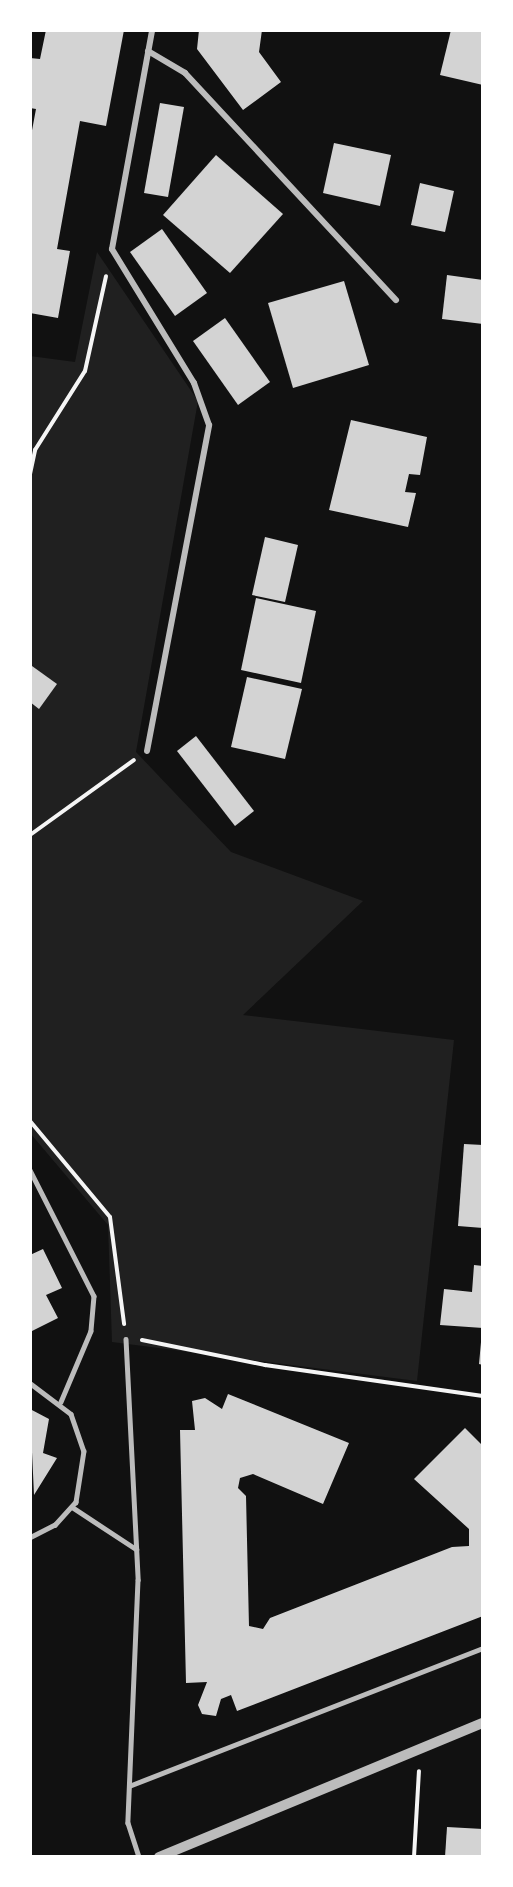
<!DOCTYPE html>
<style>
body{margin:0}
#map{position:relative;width:513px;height:1887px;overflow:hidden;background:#111;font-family:"Zilla Slab",serif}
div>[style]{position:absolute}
.green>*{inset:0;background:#202020}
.building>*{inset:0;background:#d3d3d3}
.path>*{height:4px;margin:-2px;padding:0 2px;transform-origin:2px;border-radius:2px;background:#f5f5f5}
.service>*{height:4.5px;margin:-2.25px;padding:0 2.25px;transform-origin:2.25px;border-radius:2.25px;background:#bcbcbc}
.minor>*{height:6px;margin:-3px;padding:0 3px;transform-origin:3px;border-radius:3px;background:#bcbcbc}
.tertiary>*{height:10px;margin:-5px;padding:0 5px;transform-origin:5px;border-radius:5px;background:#bcbcbc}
span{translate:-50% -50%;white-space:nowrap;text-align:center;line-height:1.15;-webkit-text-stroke:6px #fff;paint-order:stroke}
.frame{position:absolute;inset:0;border:32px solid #fff;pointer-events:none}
</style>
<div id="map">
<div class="green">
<div style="clip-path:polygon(97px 252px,198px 401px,136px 752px,231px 852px,363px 901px,243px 1015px,454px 1040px,417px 1381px,112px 1342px,108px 1225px,30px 1133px,30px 356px,75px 362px)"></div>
</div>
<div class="building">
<div style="clip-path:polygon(46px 30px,124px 30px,106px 126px,80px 121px,57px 249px,70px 251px,58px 318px,30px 313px,30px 141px,36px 109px,30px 108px,30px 58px,40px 59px)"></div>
<div style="clip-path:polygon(199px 30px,262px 30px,259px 52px,281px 82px,243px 110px,197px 49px)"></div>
<div style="clip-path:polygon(451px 30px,483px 30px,483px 85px,440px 75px)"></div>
<div style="clip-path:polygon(160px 103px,184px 107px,168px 197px,144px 193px)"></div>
<div style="clip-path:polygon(334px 143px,391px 155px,380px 206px,323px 193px)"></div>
<div style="clip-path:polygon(216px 155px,283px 214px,230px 273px,163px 215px)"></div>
<div style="clip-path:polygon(420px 183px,454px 191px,445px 232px,411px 225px)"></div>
<div style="clip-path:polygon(162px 229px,207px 293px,175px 316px,130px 252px)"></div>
<div style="clip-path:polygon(447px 275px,483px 280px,483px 324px,442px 319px)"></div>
<div style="clip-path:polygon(344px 281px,369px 365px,293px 388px,268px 303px)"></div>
<div style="clip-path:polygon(225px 318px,270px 382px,238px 405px,193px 341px)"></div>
<div style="clip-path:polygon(351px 420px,427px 437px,420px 475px,409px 474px,405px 492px,416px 493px,408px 527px,329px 510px)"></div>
<div style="clip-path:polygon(265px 537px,298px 545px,285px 602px,252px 595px)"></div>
<div style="clip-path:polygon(256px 598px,316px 611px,301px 683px,241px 670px)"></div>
<div style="clip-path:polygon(32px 666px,57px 684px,39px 709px,30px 702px)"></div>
<div style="clip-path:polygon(247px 677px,302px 689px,285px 759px,231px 747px)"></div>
<div style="clip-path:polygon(196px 736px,254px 811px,235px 826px,177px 751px)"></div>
<div style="clip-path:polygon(464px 1144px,483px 1145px,483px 1228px,458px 1226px)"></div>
<div style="clip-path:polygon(43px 1249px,62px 1288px,46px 1295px,58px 1318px,30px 1332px,30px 1255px)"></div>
<div style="clip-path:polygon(474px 1265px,483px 1266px,483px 1328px,440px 1325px,444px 1289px,472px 1292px)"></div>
<div style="clip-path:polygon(481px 1342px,483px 1342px,483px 1365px,479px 1364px)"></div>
<div style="clip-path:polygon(228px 1394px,349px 1443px,323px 1504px,253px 1474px,240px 1478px,238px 1488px,246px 1496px,249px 1626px,263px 1629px,270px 1618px,452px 1547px,469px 1546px,469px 1529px,414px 1479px,465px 1428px,483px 1446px,483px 1616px,237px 1711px,231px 1695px,221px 1699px,216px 1716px,202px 1714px,198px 1705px,207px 1682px,186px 1683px,180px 1430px,195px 1430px,192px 1401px,205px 1398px,222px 1409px)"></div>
<div style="clip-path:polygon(30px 1409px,49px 1419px,43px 1453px,57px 1458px,34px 1495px)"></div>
<div style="clip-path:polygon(447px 1827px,483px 1829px,483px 1857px,445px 1857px)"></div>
</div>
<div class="path">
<div style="left:30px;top:474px;width:25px;rotate:-78deg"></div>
<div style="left:35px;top:450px;width:93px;rotate:-57.7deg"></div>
<div style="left:85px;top:371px;width:97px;rotate:-77.5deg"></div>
<div style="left:30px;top:835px;width:128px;rotate:-35.8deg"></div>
<div style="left:30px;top:1121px;width:125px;rotate:50.2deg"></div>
<div style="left:110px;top:1217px;width:108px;rotate:82.5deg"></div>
<div style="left:142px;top:1340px;width:126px;rotate:11.5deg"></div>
<div style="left:265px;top:1365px;width:220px;rotate:8.1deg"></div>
<div style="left:414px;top:1857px;width:86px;rotate:-86.7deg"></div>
</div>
<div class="service">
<div style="left:30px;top:1170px;width:141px;rotate:63.1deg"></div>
<div style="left:94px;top:1296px;width:35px;rotate:95deg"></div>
<div style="left:91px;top:1331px;width:77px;rotate:112.9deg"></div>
<div style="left:126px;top:1339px;width:241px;rotate:87.1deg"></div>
<div style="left:138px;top:1580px;width:243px;rotate:92.4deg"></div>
<div style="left:128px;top:1823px;width:36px;rotate:72deg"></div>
<div style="left:30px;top:1383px;width:51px;rotate:37.1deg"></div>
<div style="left:71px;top:1414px;width:39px;rotate:71deg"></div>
<div style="left:84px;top:1451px;width:52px;rotate:98.9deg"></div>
<div style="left:76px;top:1502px;width:31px;rotate:132deg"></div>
<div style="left:55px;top:1525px;width:28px;rotate:153deg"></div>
<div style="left:72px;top:1507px;width:77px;rotate:33.3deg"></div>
<div style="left:129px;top:1786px;width:380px;rotate:-21.3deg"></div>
</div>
<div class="minor">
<div style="left:148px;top:51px;width:43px;rotate:30.7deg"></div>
<div style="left:185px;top:73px;width:310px;rotate:47.1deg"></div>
<div style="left:147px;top:751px;width:332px;rotate:-79.2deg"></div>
<div style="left:209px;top:425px;width:45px;rotate:-109.7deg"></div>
<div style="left:194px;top:383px;width:157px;rotate:-121.5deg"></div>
<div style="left:112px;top:249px;width:223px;rotate:-79.6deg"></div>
</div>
<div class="tertiary">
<div style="left:159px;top:1857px;width:351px;rotate:-22.5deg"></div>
</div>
<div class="frame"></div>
</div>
